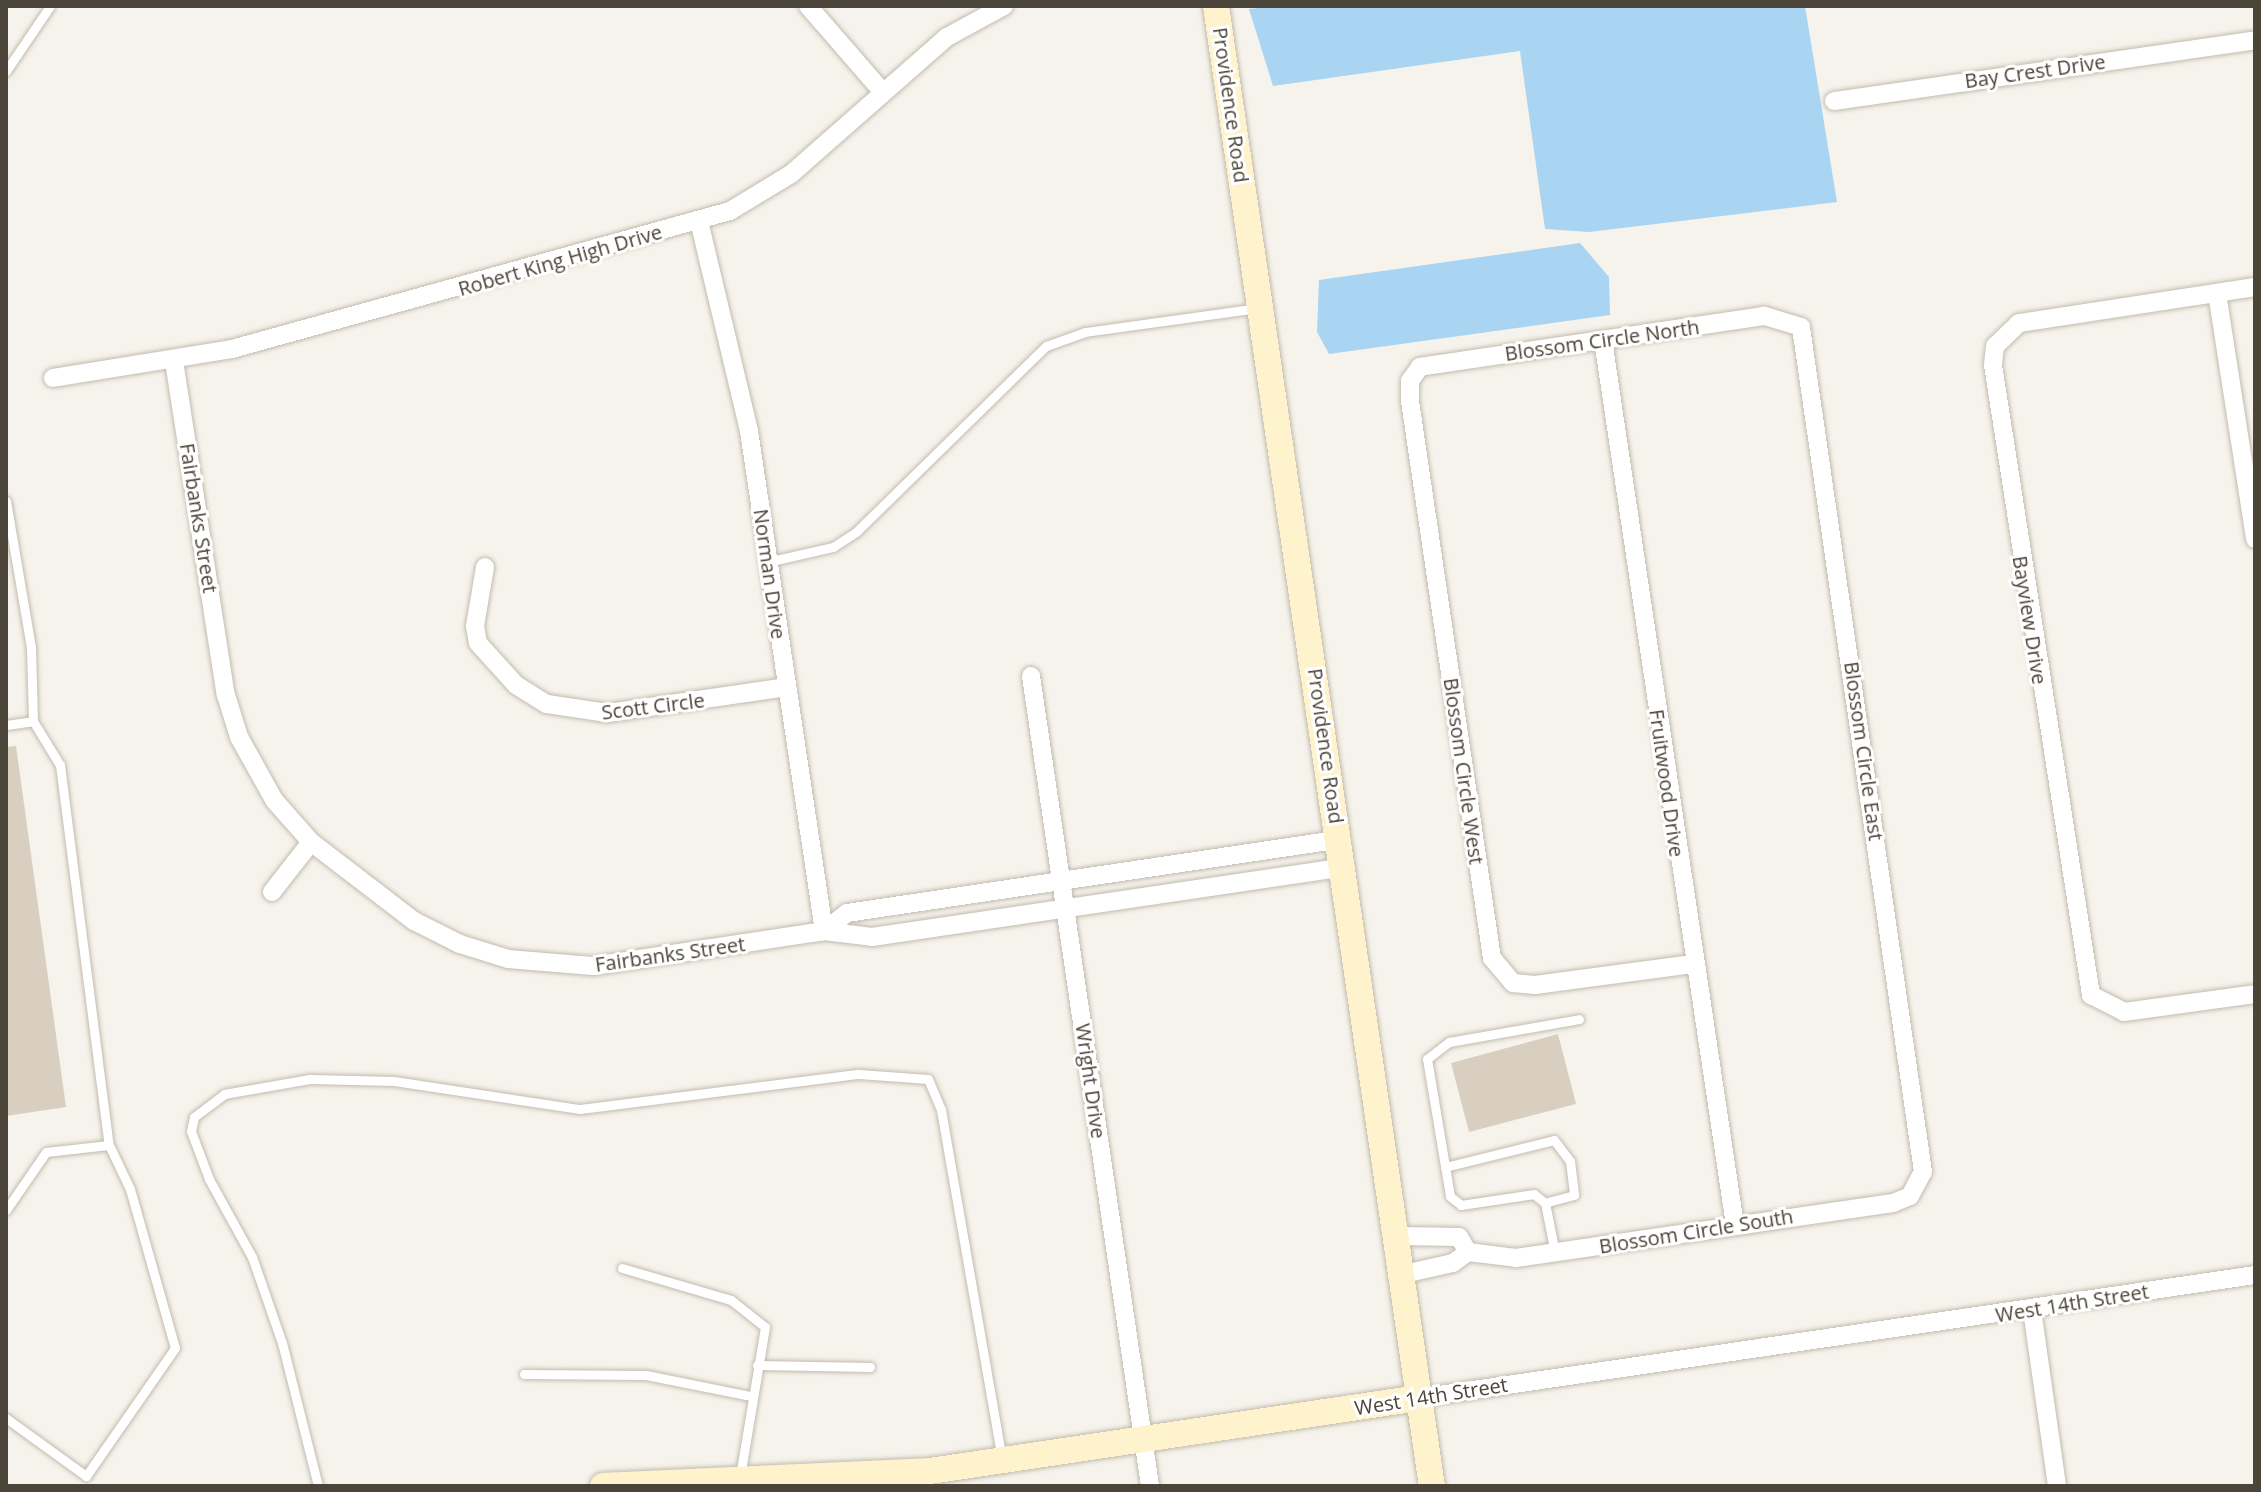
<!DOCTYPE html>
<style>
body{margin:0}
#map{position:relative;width:2261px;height:1492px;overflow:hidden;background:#f6f3ec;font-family:"Open Sans",sans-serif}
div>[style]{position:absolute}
.water>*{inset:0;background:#a9d4f2}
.building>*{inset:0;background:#d8cfc1}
.roads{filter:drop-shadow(0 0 2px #c2bbae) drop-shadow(0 0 2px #c2bbae)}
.lane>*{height:9px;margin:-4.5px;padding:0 4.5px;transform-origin:4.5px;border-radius:4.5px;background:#fff}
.street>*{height:18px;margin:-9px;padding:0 9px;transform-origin:9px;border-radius:9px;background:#fff}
.secondary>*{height:26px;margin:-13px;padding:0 13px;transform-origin:13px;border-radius:13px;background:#fff3cd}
span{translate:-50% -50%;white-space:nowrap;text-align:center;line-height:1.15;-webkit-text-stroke:6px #fff;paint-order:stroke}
.street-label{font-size:20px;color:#4b4439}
.frame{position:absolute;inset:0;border:8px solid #4b4439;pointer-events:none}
</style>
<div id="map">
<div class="water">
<div style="clip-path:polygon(1279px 6px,1805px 6px,1837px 202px,1589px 232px,1545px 229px,1520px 51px,1273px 86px,1249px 9px)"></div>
<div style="clip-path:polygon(1580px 243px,1609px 277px,1610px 315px,1329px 354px,1317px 332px,1319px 280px)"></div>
</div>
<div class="building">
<div style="clip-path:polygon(16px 746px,66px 1107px,6px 1116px,6px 747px)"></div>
<div style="clip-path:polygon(1558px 1034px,1576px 1104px,1469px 1132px,1451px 1063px)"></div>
</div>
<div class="roads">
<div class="lane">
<div style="left:6px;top:71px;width:78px;rotate:-55.9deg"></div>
<div style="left:6px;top:501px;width:149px;rotate:80.3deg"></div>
<div style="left:31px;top:648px;width:73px;rotate:88.4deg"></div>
<div style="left:767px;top:562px;width:68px;rotate:-12.8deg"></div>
<div style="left:833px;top:547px;width:27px;rotate:-33deg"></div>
<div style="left:856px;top:532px;width:266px;rotate:-44.4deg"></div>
<div style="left:1046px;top:346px;width:41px;rotate:-19.7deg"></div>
<div style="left:1085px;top:332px;width:174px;rotate:-7.9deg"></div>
<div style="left:6px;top:725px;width:27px;rotate:-8deg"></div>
<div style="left:33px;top:721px;width:52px;rotate:58.5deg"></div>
<div style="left:60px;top:765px;width:383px;rotate:82.7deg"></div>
<div style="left:109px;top:1145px;width:49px;rotate:64.5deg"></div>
<div style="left:130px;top:1189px;width:165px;rotate:74.2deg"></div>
<div style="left:175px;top:1348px;width:156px;rotate:124.8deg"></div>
<div style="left:86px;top:1476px;width:99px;rotate:-144.1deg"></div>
<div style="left:1445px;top:1167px;width:112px;rotate:-13.9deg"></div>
<div style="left:1554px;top:1140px;width:26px;rotate:53deg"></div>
<div style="left:1570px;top:1161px;width:34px;rotate:83deg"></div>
<div style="left:1574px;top:1195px;width:30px;rotate:165deg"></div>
<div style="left:6px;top:1210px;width:70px;rotate:-55.4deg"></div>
<div style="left:46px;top:1152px;width:63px;rotate:-6.3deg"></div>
<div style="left:1555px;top:1253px;width:51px;rotate:-101.3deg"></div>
<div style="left:1545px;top:1203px;width:14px;rotate:-141deg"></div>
<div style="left:1534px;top:1194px;width:74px;rotate:171.4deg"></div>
<div style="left:1461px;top:1205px;width:14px;rotate:-141deg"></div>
<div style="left:1450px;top:1196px;width:139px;rotate:-99.5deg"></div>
<div style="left:1427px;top:1059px;width:28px;rotate:-38deg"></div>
<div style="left:1449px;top:1042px;width:132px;rotate:-10deg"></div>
<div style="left:622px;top:1268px;width:114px;rotate:16.4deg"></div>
<div style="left:731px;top:1300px;width:43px;rotate:38.5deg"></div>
<div style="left:765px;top:1327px;width:152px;rotate:99.5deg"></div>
<div style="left:757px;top:1365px;width:113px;rotate:1deg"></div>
<div style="left:524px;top:1374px;width:122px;rotate:0.5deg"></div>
<div style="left:646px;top:1375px;width:106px;rotate:11.4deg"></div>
<div style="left:318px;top:1486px;width:147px;rotate:-104.1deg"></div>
<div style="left:282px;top:1343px;width:91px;rotate:-109.2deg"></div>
<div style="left:252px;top:1257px;width:89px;rotate:-118.9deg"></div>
<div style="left:209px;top:1179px;width:51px;rotate:-110.6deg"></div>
<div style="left:191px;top:1131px;width:14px;rotate:-78deg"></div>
<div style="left:194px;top:1117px;width:38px;rotate:-37deg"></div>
<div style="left:224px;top:1094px;width:87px;rotate:-9.9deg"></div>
<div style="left:310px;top:1079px;width:84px;rotate:1.4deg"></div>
<div style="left:394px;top:1081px;width:188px;rotate:8.6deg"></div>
<div style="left:580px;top:1109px;width:281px;rotate:-7.2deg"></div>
<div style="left:859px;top:1074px;width:69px;rotate:4.1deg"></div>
<div style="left:928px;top:1079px;width:34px;rotate:67deg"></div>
<div style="left:941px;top:1110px;width:353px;rotate:80.1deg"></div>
</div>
<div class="street">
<div style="left:808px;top:6px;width:111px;rotate:49deg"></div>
<div style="left:1834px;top:101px;width:425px;rotate:-8.2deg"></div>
<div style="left:699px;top:221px;width:216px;rotate:76.6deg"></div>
<div style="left:749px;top:431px;width:506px;rotate:81.47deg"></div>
<div style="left:2255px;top:287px;width:239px;rotate:171.3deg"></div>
<div style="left:2019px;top:323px;width:33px;rotate:136deg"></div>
<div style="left:1995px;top:346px;width:19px;rotate:96deg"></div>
<div style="left:1993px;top:365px;width:638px;rotate:81.16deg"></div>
<div style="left:2091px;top:995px;width:37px;rotate:27deg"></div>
<div style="left:2124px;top:1012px;width:132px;rotate:-7.8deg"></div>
<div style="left:2217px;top:293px;width:249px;rotate:81.2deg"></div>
<div style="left:1603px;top:340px;width:895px;rotate:81.52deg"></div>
<div style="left:174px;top:361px;width:338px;rotate:81.2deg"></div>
<div style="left:226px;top:695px;width:44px;rotate:72.8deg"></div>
<div style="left:239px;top:737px;width:72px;rotate:60.9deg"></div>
<div style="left:274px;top:800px;width:56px;rotate:48.6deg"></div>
<div style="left:311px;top:842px;width:130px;rotate:37.5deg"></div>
<div style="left:414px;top:921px;width:51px;rotate:26.6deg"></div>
<div style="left:460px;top:944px;width:50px;rotate:17.4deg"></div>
<div style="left:508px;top:959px;width:85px;rotate:4.7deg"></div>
<div style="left:593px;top:966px;width:234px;rotate:-8.6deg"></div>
<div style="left:824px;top:931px;width:48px;rotate:7.1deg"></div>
<div style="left:872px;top:937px;width:477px;rotate:-8.4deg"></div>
<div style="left:53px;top:378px;width:181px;rotate:-9.2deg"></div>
<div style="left:232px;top:349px;width:517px;rotate:-15.49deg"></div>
<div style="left:730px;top:211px;width:71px;rotate:-31.2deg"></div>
<div style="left:791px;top:174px;width:208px;rotate:-41.3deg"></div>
<div style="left:947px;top:37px;width:65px;rotate:-28.5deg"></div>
<div style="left:485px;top:567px;width:60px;rotate:99.6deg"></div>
<div style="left:475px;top:626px;width:17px;rotate:80deg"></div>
<div style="left:478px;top:643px;width:57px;rotate:47.9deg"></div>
<div style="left:516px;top:685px;width:36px;rotate:32deg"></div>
<div style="left:547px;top:704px;width:61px;rotate:8.5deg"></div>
<div style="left:607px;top:713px;width:182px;rotate:-8.2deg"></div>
<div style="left:1031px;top:676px;width:819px;rotate:81.64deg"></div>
<div style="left:272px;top:892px;width:63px;rotate:-52deg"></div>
<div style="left:824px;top:931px;width:29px;rotate:-38deg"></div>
<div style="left:847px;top:913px;width:499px;rotate:-8.5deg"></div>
<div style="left:1399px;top:1236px;width:60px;rotate:1deg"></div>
<div style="left:1459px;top:1237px;width:17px;rotate:59deg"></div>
<div style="left:1404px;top:1274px;width:50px;rotate:-12.7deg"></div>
<div style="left:1453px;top:1263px;width:19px;rotate:-36deg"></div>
<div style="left:1468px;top:1252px;width:48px;rotate:7.1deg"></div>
<div style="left:1516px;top:1258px;width:381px;rotate:-8.3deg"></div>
<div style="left:1893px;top:1203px;width:18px;rotate:-22deg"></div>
<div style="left:1910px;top:1196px;width:27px;rotate:-62deg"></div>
<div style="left:1923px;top:1172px;width:854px;rotate:-98.22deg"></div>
<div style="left:1801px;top:327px;width:39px;rotate:-163deg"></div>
<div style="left:1764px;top:316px;width:348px;rotate:171.6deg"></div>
<div style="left:1420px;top:367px;width:17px;rotate:126deg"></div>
<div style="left:1410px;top:381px;width:20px;rotate:90deg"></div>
<div style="left:1410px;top:401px;width:563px;rotate:81.63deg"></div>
<div style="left:1492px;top:958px;width:33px;rotate:50deg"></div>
<div style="left:1513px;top:983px;width:22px;rotate:5deg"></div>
<div style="left:1535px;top:985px;width:159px;rotate:-7.6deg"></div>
<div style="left:2032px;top:1310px;width:178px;rotate:81.9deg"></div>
<div style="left:1419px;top:1398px;width:845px;rotate:-8.37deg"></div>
</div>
<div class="secondary">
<div style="left:1216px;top:6px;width:1496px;rotate:81.7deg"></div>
<div style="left:603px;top:1486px;width:327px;rotate:-2.6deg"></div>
<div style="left:930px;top:1471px;width:494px;rotate:-8.5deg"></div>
</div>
</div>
<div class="street-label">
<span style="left:2035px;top:71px;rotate:-8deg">Bay Crest Drive</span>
<span style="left:1231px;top:105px;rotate:82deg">Providence Road</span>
<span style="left:560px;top:260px;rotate:-16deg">Robert King High Drive</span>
<span style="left:1602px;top:340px;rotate:-8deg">Blossom Circle North</span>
<span style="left:199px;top:518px;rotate:81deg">Fairbanks Street</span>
<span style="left:770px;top:574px;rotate:82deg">Norman Drive</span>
<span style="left:2030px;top:620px;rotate:81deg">Bayview Drive</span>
<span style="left:653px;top:706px;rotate:-7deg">Scott Circle</span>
<span style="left:1326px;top:746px;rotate:82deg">Providence Road</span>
<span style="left:1864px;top:751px;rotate:82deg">Blossom Circle East</span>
<span style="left:1464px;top:771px;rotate:82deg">Blossom Circle West</span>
<span style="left:1667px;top:783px;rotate:82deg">Fruitwood Drive</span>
<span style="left:670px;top:954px;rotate:-8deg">Fairbanks Street</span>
<span style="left:1091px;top:1081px;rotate:82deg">Wright Drive</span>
<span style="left:1696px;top:1231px;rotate:-9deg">Blossom Circle South</span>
<span style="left:2072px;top:1303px;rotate:-9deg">West 14th Street</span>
<span style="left:1431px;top:1396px;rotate:-9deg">West 14th Street</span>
</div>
<div class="frame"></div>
</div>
